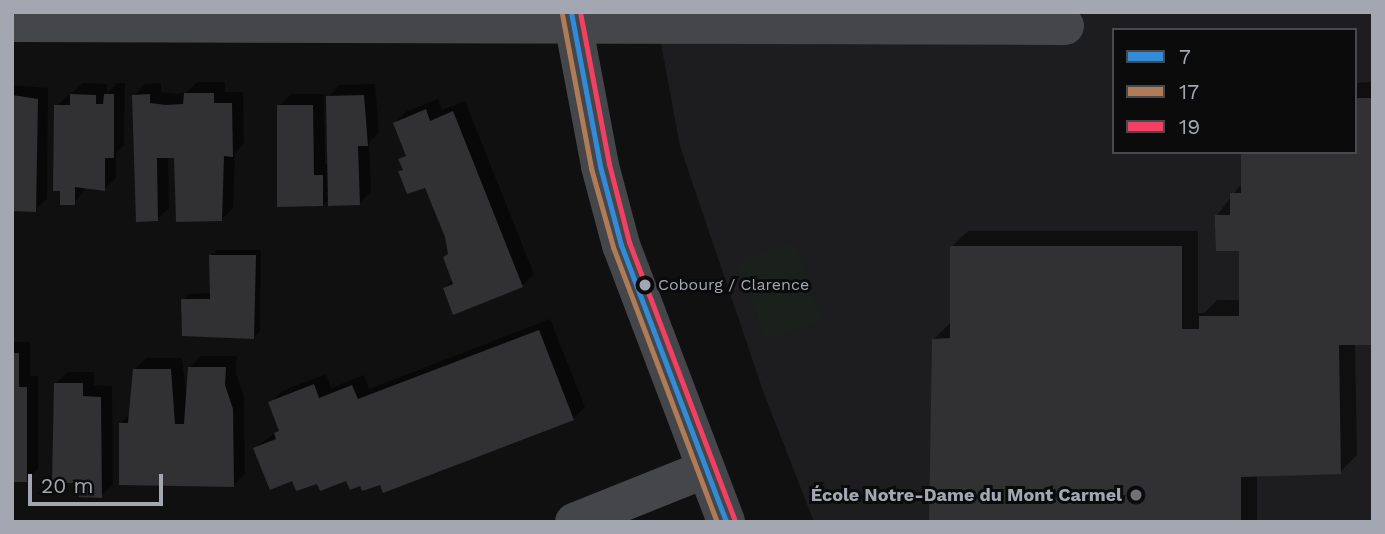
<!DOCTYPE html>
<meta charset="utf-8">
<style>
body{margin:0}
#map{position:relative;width:1385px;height:534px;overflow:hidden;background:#101011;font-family:"Work Sans",sans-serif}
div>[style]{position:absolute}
.built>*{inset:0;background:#1d1d1f}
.green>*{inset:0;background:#1a201b}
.shadow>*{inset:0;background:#0007}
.building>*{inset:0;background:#313133}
.minor>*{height:38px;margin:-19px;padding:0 19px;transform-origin:19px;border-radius:19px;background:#454649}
.tertiary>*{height:38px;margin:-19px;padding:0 19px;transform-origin:19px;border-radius:19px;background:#454649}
.bus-1>*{height:5px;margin:-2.5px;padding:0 2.5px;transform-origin:2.5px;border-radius:2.5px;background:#338bd7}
.bus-2>*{height:5px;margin:-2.5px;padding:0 2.5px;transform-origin:2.5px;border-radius:2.5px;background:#b07c57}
.bus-3>*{height:5px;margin:-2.5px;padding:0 2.5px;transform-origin:2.5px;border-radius:2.5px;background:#f24062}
.dots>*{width:19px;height:19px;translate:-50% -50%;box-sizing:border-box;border:4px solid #0b0b0c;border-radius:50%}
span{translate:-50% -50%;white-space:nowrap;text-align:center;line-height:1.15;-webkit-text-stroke:6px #0b0b0c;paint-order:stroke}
.bus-label{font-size:16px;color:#a2a7b1}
.left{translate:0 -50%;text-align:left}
.poi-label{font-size:18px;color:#a2a7b1;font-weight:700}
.right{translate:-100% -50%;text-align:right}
.frame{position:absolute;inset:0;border:14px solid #a2a7b1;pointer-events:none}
.legend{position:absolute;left:1112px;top:28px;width:245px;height:126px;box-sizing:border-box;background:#0b0b0c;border:2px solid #47494e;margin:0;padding:9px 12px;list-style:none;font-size:21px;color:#a2a7b1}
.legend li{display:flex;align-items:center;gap:14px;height:35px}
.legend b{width:35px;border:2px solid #47494e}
.scale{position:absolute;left:28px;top:474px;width:135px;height:32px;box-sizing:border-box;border:4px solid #a2a7b1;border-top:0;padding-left:9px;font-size:21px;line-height:24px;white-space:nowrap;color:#a2a7b1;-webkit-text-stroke:5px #0b0b0c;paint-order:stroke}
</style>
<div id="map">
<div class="built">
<div style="clip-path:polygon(evenodd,655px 12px,1373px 12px,1373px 522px,814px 522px,763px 391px,680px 146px,655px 12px,1114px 30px,1355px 30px,1355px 152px,1114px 152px,1114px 30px)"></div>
</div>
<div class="green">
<div style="clip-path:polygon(794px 242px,822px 319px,766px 340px,737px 263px)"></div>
</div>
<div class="shadow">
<div style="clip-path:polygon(197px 82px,225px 82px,225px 92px,243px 92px,244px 143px,235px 153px,233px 208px,222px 219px,176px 156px,168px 156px,169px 208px,157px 219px,134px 96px,145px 84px,161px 83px,161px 92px,178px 94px,186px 93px)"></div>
<div style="clip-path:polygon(1373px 82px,1373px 343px,1355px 343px,1357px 455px,1340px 472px,1257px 474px,1257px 522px,934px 522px,934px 339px,950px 323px,951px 247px,968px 231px,1198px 231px,1198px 313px,1204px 313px,1217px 300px,1241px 300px,1241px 249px,1217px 215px,1242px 183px,1355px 152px,1355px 83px)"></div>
<div style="clip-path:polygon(83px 83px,107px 84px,107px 93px,117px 83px,125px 83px,124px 145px,116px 153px,116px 178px,104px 189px,86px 187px,74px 204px,56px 106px)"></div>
<div style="clip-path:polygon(375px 84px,379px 133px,369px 142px,371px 191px,359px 203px,330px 198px,323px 205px,279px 106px,291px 94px,324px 94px,325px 164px,329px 164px,328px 97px,339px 85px)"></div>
<div style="clip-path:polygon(12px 85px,48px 88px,47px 199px,35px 210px,12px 210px)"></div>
<div style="clip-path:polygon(438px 99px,442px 110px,465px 101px,534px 274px,522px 286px,445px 288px,453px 279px,445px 257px,450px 252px,446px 237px,426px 185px,400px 172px,404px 168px,400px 160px,407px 153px,395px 123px,407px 111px)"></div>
<div style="clip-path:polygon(217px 250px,261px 250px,260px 331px,253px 338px,183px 300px,189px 294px,211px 293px,210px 256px)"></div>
<div style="clip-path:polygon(550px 319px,585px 407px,573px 419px,381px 482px,361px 484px,347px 478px,293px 479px,255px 448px,280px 429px,270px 403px,282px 391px,326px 374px,331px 388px,364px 375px,369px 389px)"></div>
<div style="clip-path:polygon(12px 342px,30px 342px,30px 376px,38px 376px,38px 469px,26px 481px,12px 482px)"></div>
<div style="clip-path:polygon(201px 356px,237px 356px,236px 373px,244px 396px,245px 474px,233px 485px,121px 423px,131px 413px,134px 370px,146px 358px,182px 358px,187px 400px,189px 368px)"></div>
<div style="clip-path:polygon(68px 372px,94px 372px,94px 385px,112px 386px,113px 485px,101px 496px,81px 481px,56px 383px)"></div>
</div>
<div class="building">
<div style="clip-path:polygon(184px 93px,214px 93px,214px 103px,232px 103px,233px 157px,224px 156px,222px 221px,176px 222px,174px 158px,157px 158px,158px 221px,136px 222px,132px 95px,150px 94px,150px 103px,166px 105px,183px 104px)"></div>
<div style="clip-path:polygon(70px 94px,96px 95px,96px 104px,103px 104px,104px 94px,114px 94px,114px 158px,105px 158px,105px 191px,75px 187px,75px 205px,60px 205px,60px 191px,53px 191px,54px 105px,70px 105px)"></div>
<div style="clip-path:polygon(12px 95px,38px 99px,36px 212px,12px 211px)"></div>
<div style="clip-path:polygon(364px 95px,368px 146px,358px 146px,360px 205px,328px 206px,326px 96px)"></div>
<div style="clip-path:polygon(1355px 98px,1373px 98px,1373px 345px,1339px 345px,1341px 474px,1241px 477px,1241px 522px,929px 522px,932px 339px,950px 338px,950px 246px,1182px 246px,1182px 329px,1199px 329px,1199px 316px,1239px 316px,1239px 251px,1216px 251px,1215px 225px,1215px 215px,1230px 215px,1230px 193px,1241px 193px,1241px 152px,1355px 152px)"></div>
<div style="clip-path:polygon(277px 105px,313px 105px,314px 175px,323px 175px,323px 206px,277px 207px)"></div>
<div style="clip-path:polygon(426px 109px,430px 121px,453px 111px,523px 287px,453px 315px,443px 288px,453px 284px,443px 257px,448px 254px,445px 237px,425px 188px,407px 194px,398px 171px,403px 170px,398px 159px,406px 156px,393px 123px)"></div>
<div style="clip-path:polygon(209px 255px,256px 255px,254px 339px,182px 336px,181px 299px,210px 299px)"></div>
<div style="clip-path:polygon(539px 330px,574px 420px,383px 493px,380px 485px,362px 491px,360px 486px,350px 490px,346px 481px,320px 491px,317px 484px,296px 491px,292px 481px,270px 490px,253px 448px,276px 439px,274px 433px,279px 431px,268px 402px,314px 384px,319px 398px,352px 385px,358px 399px)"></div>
<div style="clip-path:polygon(12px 353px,19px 353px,19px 387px,27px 387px,27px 482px,12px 482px)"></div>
<div style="clip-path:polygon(188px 367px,226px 367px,225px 385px,233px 409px,234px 487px,119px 485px,119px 423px,128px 423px,133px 369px,171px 369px,175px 424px,184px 424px)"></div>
<div style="clip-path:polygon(54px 383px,83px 383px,83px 396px,101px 397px,102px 498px,79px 497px,79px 483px,52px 483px)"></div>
</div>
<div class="minor">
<div style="left:12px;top:23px;width:1053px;rotate:0.16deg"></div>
<div style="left:574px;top:522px;width:142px;rotate:-21.9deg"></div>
</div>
<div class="tertiary">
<div style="left:571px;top:12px;width:157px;rotate:79.3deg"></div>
<div style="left:600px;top:166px;width:82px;rotate:75.1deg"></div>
<div style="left:621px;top:245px;width:296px;rotate:69.2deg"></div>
</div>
<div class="bus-1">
<div style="left:571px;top:12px;width:157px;rotate:79.3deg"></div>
<div style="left:600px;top:166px;width:82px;rotate:75.1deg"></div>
<div style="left:621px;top:245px;width:296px;rotate:69.2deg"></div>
</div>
<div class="bus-2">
<div style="left:562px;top:14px;width:157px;rotate:79.3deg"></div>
<div style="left:591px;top:168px;width:82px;rotate:74.4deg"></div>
<div style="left:613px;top:247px;width:294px;rotate:69.3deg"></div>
</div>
<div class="bus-3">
<div style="left:580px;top:12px;width:155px;rotate:79.2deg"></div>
<div style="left:609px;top:164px;width:81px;rotate:75.6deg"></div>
<div style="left:629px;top:242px;width:296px;rotate:69.2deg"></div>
</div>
<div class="dots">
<div style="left:645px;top:285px;background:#a2a7b1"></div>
<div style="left:1136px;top:495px;background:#6f7279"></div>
</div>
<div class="bus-label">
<span class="left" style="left:658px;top:285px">Cobourg / Clarence</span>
</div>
<div class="poi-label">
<span class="right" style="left:1122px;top:495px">École Notre-Dame du Mont Carmel</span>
</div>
<div class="frame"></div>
<ul class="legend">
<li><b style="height:9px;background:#338bd7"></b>7</li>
<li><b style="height:9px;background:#b07c57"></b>17</li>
<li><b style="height:9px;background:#f24062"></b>19</li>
</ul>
<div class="scale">20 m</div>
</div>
